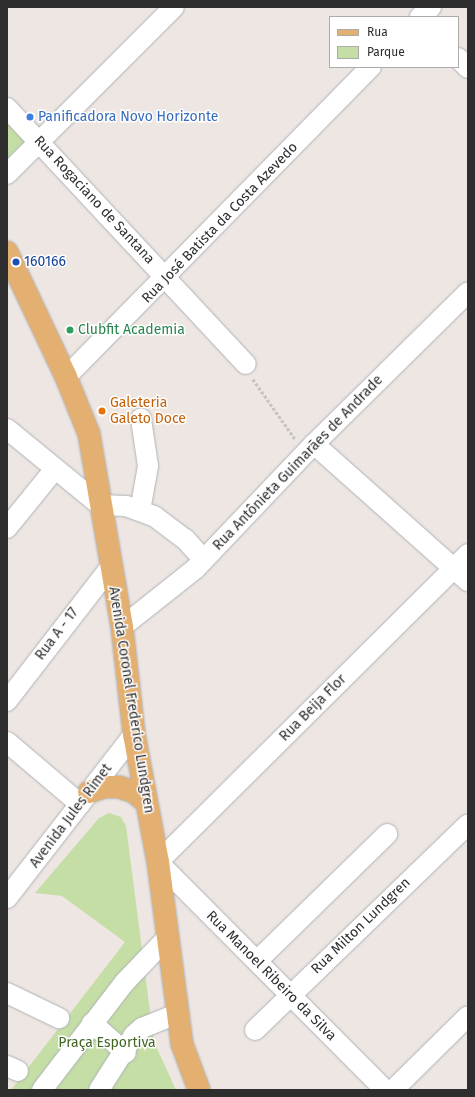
<!DOCTYPE html>
<meta charset="utf-8">
<style>
body{margin:0}
#map{position:relative;width:475px;height:1097px;overflow:hidden;background:#eee6e2;font-family:"Fira Sans",sans-serif}
div>[style]{position:absolute}
.green>*{inset:0;background:#c5dea5}
.path>*{height:2.5px;margin-top:-1.25px;transform-origin:0;background:repeating-linear-gradient(90deg,#c4c4c4 0 3px,transparent 0 5px)}
.roads{filter:drop-shadow(0 0 1px #afb3b8) drop-shadow(0 0 1px #afb3b8)}
.minor>*{height:20px;margin:-10px;padding:0 10px;transform-origin:10px;border-radius:10px;background:#fff}
.major>*{height:22px;margin:-11px;padding:0 11px;transform-origin:11px;border-radius:11px;background:#e4b071}
.dots>*{width:11px;height:11px;translate:-50% -50%;box-sizing:border-box;border:2px solid #fff;border-radius:50%}
span{translate:-50% -50%;white-space:nowrap;text-align:center;line-height:1.15;-webkit-text-stroke:3px #fff;paint-order:stroke}
.shop-label{font-size:14px;color:#366cbe}
.left{translate:0 -50%;text-align:left}
.street-label{font-size:14px;color:#2e2e2e}
.transit-label{font-size:14px;color:#164399}
.leisure-label{font-size:14px;color:#27864d}
.food-label{font-size:14px;color:#c56008}
.park-label{font-size:14px;color:#406623}
.frame{position:absolute;inset:0;border:8px solid #2e2e2e;pointer-events:none}
.legend{position:absolute;left:329px;top:16px;width:130px;height:52px;box-sizing:border-box;background:#fff;border:1px solid #ababab;margin:0;padding:5px 7px;list-style:none;font-size:12px;color:#2e2e2e}
.legend li{display:flex;align-items:center;gap:8px;height:20px}
.legend b{width:20px;border:1px solid #ababab}
</style>
<div id="map">
<div class="green">
<div style="clip-path:polygon(7px 99px,39px 131px,7px 162px)"></div>
<div style="clip-path:polygon(109px 813px,121px 817px,126px 826px,154px 1042px,176px 1090px,11px 1090px,125px 942px,62px 896px,35px 893px,99px 818px)"></div>
</div>
<div class="path">
<div style="left:253px;top:379px;width:73px;rotate:55deg"></div>
</div>
<div class="roads">
<div class="minor">
<div style="left:420px;top:17px;width:15px;rotate:-42deg"></div>
<div style="left:458px;top:58px;width:14px;rotate:45deg"></div>
<div style="left:7px;top:108px;width:350px;rotate:47deg"></div>
<div style="left:7px;top:174px;width:236px;rotate:-45deg"></div>
<div style="left:66px;top:377px;width:435px;rotate:-45.5deg"></div>
<div style="left:7px;top:429px;width:120px;rotate:39.3deg"></div>
<div style="left:100px;top:505px;width:26px;rotate:2deg"></div>
<div style="left:126px;top:506px;width:30px;rotate:20deg"></div>
<div style="left:154px;top:516px;width:39px;rotate:37deg"></div>
<div style="left:185px;top:539px;width:28px;rotate:48deg"></div>
<div style="left:314px;top:444px;width:206px;rotate:41.7deg"></div>
<div style="left:140px;top:511px;width:46px;rotate:-79.9deg"></div>
<div style="left:148px;top:466px;width:48px;rotate:-98.5deg"></div>
<div style="left:7px;top:528px;width:76px;rotate:-50.9deg"></div>
<div style="left:122px;top:627px;width:93px;rotate:-38.5deg"></div>
<div style="left:195px;top:569px;width:173px;rotate:-46.4deg"></div>
<div style="left:314px;top:444px;width:216px;rotate:-44.6deg"></div>
<div style="left:7px;top:701px;width:167px;rotate:-52.3deg"></div>
<div style="left:7px;top:742px;width:96px;rotate:40.3deg"></div>
<div style="left:7px;top:898px;width:207px;rotate:-52.2deg"></div>
<div style="left:257px;top:961px;width:182px;rotate:-44.3deg"></div>
<div style="left:7px;top:993px;width:58px;rotate:25.7deg"></div>
<div style="left:92px;top:1023px;width:45px;rotate:41.4deg"></div>
<div style="left:255px;top:1030px;width:296px;rotate:-44deg"></div>
<div style="left:7px;top:1066px;width:12px;rotate:24deg"></div>
<div style="left:42px;top:1090px;width:135px;rotate:-52.5deg"></div>
<div style="left:124px;top:983px;width:61px;rotate:-46.3deg"></div>
<div style="left:99px;top:1090px;width:65px;rotate:-57.5deg"></div>
<div style="left:134px;top:1035px;width:11px;rotate:-41deg"></div>
<div style="left:142px;top:1028px;width:38px;rotate:-22deg"></div>
<div style="left:385px;top:1090px;width:322px;rotate:-134.9deg"></div>
<div style="left:158px;top:862px;width:437px;rotate:-44.8deg"></div>
<div style="left:393px;top:1090px;width:105px;rotate:-44.6deg"></div>
</div>
<div class="major">
<div style="left:7px;top:252px;width:138px;rotate:64.7deg"></div>
<div style="left:66px;top:377px;width:61px;rotate:68deg"></div>
<div style="left:89px;top:434px;width:196px;rotate:80.3deg"></div>
<div style="left:122px;top:627px;width:108px;rotate:83.6deg"></div>
<div style="left:134px;top:734px;width:130px;rotate:79.4deg"></div>
<div style="left:158px;top:862px;width:184px;rotate:82.5deg"></div>
<div style="left:182px;top:1044px;width:49px;rotate:69.7deg"></div>
<div style="left:89px;top:792px;width:16px;rotate:-18deg"></div>
<div style="left:104px;top:787px;width:15px"></div>
<div style="left:119px;top:787px;width:16px;rotate:18deg"></div>
<div style="left:134px;top:792px;width:16px;rotate:40deg"></div>
</div>
</div>
<div class="dots">
<div style="left:30px;top:117px;background:#3f7fe0"></div>
<div style="left:16px;top:262px;background:#1a4fb4"></div>
<div style="left:70px;top:330px;background:#2e9e5b"></div>
<div style="left:102px;top:411px;background:#e8710a"></div>
</div>
<div class="shop-label">
<span class="left" style="left:38px;top:117px">Panificadora Novo Horizonte</span>
</div>
<div class="street-label">
<span style="left:94px;top:200px;rotate:47deg">Rua Rogaciano de Santana</span>
<span style="left:220px;top:223px;rotate:-46deg">Rua José Batista da Costa Azevedo</span>
<span style="left:298px;top:463px;rotate:-46deg">Rua Antônieta Guimarães de Andrade</span>
<span style="left:57px;top:634px;rotate:-53deg">Rua A - 17</span>
<span style="left:131px;top:700px;rotate:81deg">Avenida Coronel Frederico Lundgren</span>
<span style="left:313px;top:708px;rotate:-45deg">Rua Beija Flor</span>
<span style="left:71px;top:816px;rotate:-53deg">Avenida Jules Rimet</span>
<span style="left:361px;top:926px;rotate:-44deg">Rua Milton Lundgren</span>
<span style="left:271px;top:976px;rotate:45deg">Rua Manoel Ribeiro da Silva</span>
</div>
<div class="transit-label">
<span class="left" style="left:24px;top:262px">160166</span>
</div>
<div class="leisure-label">
<span class="left" style="left:78px;top:330px">Clubfit Academia</span>
</div>
<div class="food-label">
<span class="left" style="left:110px;top:411px">Galeteria<br>Galeto Doce</span>
</div>
<div class="park-label">
<span style="left:107px;top:1043px">Praça Esportiva</span>
</div>
<div class="frame"></div>
<ul class="legend">
<li><b style="height:5px;background:#e4b071"></b>Rua</li>
<li><b style="height:11px;background:#c5dea5"></b>Parque</li>
</ul>
</div>
